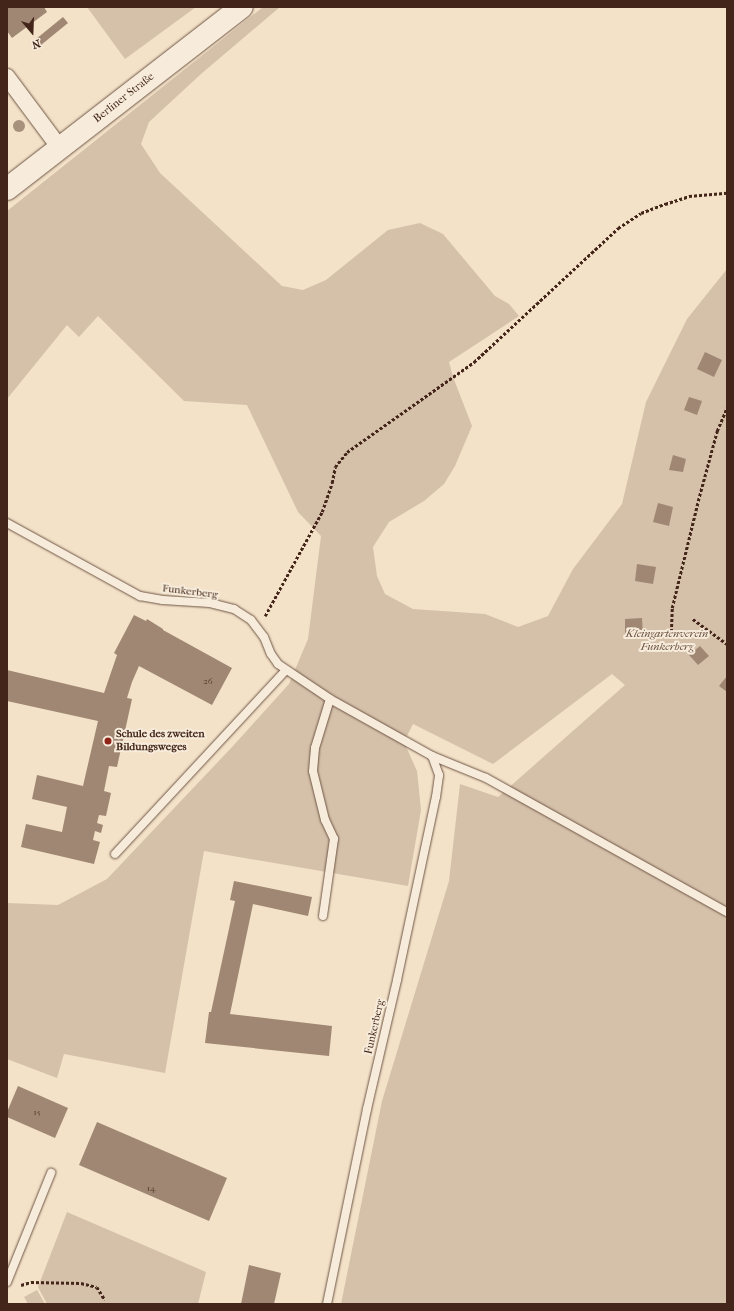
<!DOCTYPE html>
<meta charset="utf-8">
<style>
body{margin:0}
#map{position:relative;width:734px;height:1311px;overflow:hidden;background:#f3e1c8;font-family:"IM FELL French Canon",serif}
div>[style]{position:absolute}
.green>*{inset:0;background:#d5c1aa}
.building>*{inset:0;background:#9f8774}
.path>*{height:2.5px;margin-top:-1.25px;transform-origin:0;background:repeating-linear-gradient(90deg,#432619 0 3px,transparent 0 5px)}
.roads{filter:drop-shadow(0 0 1px #6f5545) drop-shadow(0 0 1px #6f5545)}
.lane>*{height:8px;margin:-4px;padding:0 4px;transform-origin:4px;border-radius:4px;background:#f7ecdb}
.street>*{height:16px;margin:-8px;padding:0 8px;transform-origin:8px;border-radius:8px;background:#f7ecdb}
.secondary>*{height:22px;margin:-11px;padding:0 11px;transform-origin:11px;border-radius:11px;background:#f7ecdb}
.trees>*{width:12px;height:12px;margin:-6px;border-radius:50%;background:#a7907c}
.dots>*{width:11px;height:11px;translate:-50% -50%;box-sizing:border-box;border:2px solid #f7ecdb;border-radius:50%}
span{translate:-50% -50%;white-space:nowrap;text-align:center;line-height:1.15;-webkit-text-stroke:4px #f7ecdb;paint-order:stroke}
.number-label{font-size:9px;color:#5a3e30}
.number-label span{-webkit-text-stroke-width:0}
.street-label{font-size:11px;color:#432619}
.park-label{font-size:11px;color:#684d3d;font-style:italic}
.poi-label{font-size:11px;color:#432619;font-weight:700}
.left{translate:0 -50%;text-align:left}
.frame{position:absolute;inset:0;border:8px solid #432619;pointer-events:none}
.north{position:absolute;left:12px;top:12px;width:40px;height:40px;-webkit-text-stroke:3px #f7ecdb;paint-order:stroke;rotate:161deg;font-size:11px;font-weight:700;line-height:16px;text-align:center;color:#432619}
.north::after{content:'';display:block;margin:auto;width:14px;height:18px;background:#432619;clip-path:polygon(50% 0,100% 100%,50% 72%,0 100%)}
</style>
<div id="map">
<div class="green">
<div style="clip-path:polygon(87px 7px,196px 7px,125px 59px)"></div>
<div style="clip-path:polygon(263px 7px,280px 7px,201px 74px,149px 122px,141px 144px,160px 173px,282px 286px,303px 290px,326px 280px,388px 230px,420px 223px,443px 234px,495px 296px,509px 304px,519px 316px,449px 362px,453px 377px,472px 426px,455px 466px,444px 484px,424px 501px,389px 522px,373px 547px,377px 576px,385px 594px,413px 609px,485px 614px,518px 627px,548px 616px,573px 569px,622px 504px,646px 402px,687px 319px,727px 269px,727px 1304px,341px 1304px,382px 1101px,449px 881px,460px 784px,498px 797px,625px 685px,612px 674px,493px 764px,413px 724px,404px 742px,417px 771px,421px 810px,408px 886px,204px 851px,165px 1073px,64px 1054px,57px 1078px,7px 1059px,7px 903px,58px 905px,107px 879px,233px 746px,289px 684px,308px 639px,321px 536px,298px 512px,247px 405px,184px 401px,98px 316px,79px 337px,67px 325px,7px 399px,7px 211px)"></div>
<div style="clip-path:polygon(67px 1212px,206px 1272px,198px 1304px,47px 1304px,38px 1287px)"></div>
<div style="clip-path:polygon(37px 1290px,45px 1304px,28px 1304px,24px 1297px)"></div>
</div>
<div class="building">
<div style="clip-path:polygon(7px 7px,44px 7px,47px 12px,12px 38px,7px 31px)"></div>
<div style="clip-path:polygon(63px 17px,68px 23px,41px 45px,36px 39px)"></div>
<div style="clip-path:polygon(705px 352px,722px 360px,714px 377px,697px 369px)"></div>
<div style="clip-path:polygon(689px 397px,702px 401px,697px 415px,684px 410px)"></div>
<div style="clip-path:polygon(673px 455px,686px 459px,683px 472px,669px 470px)"></div>
<div style="clip-path:polygon(658px 503px,673px 507px,669px 526px,653px 522px)"></div>
<div style="clip-path:polygon(637px 564px,656px 567px,653px 584px,635px 581px)"></div>
<div style="clip-path:polygon(134px 615px,146px 621px,147px 619px,163px 629px,163px 630px,232px 668px,212px 705px,139px 666px,132px 682px,127px 698px,132px 699px,117px 767px,109px 766px,104px 791px,111px 793px,106px 816px,99px 815px,97px 823px,103px 825px,101px 833px,95px 831px,93px 840px,100px 842px,94px 864px,21px 847px,26px 824px,62px 832px,67px 807px,32px 799px,37px 775px,83px 786px,98px 721px,7px 701px,7px 670px,104px 693px,117px 655px,114px 653px)"></div>
<div style="clip-path:polygon(642px 618px,643px 634px,625px 635px,625px 619px)"></div>
<div style="clip-path:polygon(700px 646px,709px 656px,698px 665px,689px 655px)"></div>
<div style="clip-path:polygon(727px 676px,727px 692px,719px 686px)"></div>
<div style="clip-path:polygon(234px 881px,312px 897px,308px 916px,253px 904px,230px 1014px,332px 1026px,329px 1056px,205px 1043px,209px 1012px,211px 1012px,235px 901px,230px 900px)"></div>
<div style="clip-path:polygon(18px 1086px,68px 1108px,55px 1138px,7px 1117px,7px 1112px)"></div>
<div style="clip-path:polygon(97px 1122px,227px 1178px,209px 1221px,79px 1165px)"></div>
<div style="clip-path:polygon(249px 1265px,281px 1273px,274px 1304px,241px 1304px)"></div>
</div>
<div class="path">
<div style="left:265px;top:616px;width:119px;rotate:-61.3deg"></div>
<div style="left:322px;top:512px;width:31px;rotate:-71deg"></div>
<div style="left:332px;top:483px;width:16px;rotate:-79deg"></div>
<div style="left:335px;top:467px;width:19px;rotate:-51deg"></div>
<div style="left:347px;top:452px;width:156px;rotate:-35.3deg"></div>
<div style="left:474px;top:362px;width:197px;rotate:-42.9deg"></div>
<div style="left:618px;top:228px;width:27px;rotate:-33deg"></div>
<div style="left:641px;top:213px;width:26px;rotate:-21deg"></div>
<div style="left:665px;top:204px;width:25px;rotate:-18deg"></div>
<div style="left:689px;top:196px;width:38px;rotate:-5deg"></div>
<div style="left:693px;top:619px;width:42px;rotate:36.3deg"></div>
<div style="left:671px;top:637px;width:29px;rotate:-88deg"></div>
<div style="left:672px;top:608px;width:110px;rotate:-76.3deg"></div>
<div style="left:698px;top:501px;width:73px;rotate:-74.8deg"></div>
<div style="left:717px;top:431px;width:25px;rotate:-67deg"></div>
<div style="left:21px;top:1285px;width:10px;rotate:-17deg"></div>
<div style="left:31px;top:1282px;width:50px;rotate:1.1deg"></div>
<div style="left:81px;top:1283px;width:16px;rotate:14deg"></div>
<div style="left:97px;top:1287px;width:15px;rotate:58deg"></div>
</div>
<div class="roads">
<div class="lane">
<div style="left:7px;top:523px;width:152px;rotate:28.8deg"></div>
<div style="left:140px;top:596px;width:23px;rotate:10deg"></div>
<div style="left:163px;top:600px;width:47px;rotate:3.7deg"></div>
<div style="left:210px;top:603px;width:25px;rotate:14deg"></div>
<div style="left:234px;top:609px;width:20px;rotate:33deg"></div>
<div style="left:251px;top:620px;width:21px;rotate:53deg"></div>
<div style="left:264px;top:637px;width:18px;rotate:68deg"></div>
<div style="left:271px;top:654px;width:12px;rotate:55deg"></div>
<div style="left:278px;top:664px;width:63px;rotate:33.9deg"></div>
<div style="left:330px;top:699px;width:117px;rotate:29.2deg"></div>
<div style="left:432px;top:756px;width:58px;rotate:22.2deg"></div>
<div style="left:486px;top:778px;width:276px;rotate:29.1deg"></div>
<div style="left:115px;top:854px;width:251px;rotate:-47.1deg"></div>
<div style="left:323px;top:916px;width:78px;rotate:-81.9deg"></div>
<div style="left:334px;top:839px;width:21px;rotate:-115deg"></div>
<div style="left:325px;top:820px;width:50px;rotate:-103.8deg"></div>
<div style="left:313px;top:771px;width:23px;rotate:-85deg"></div>
<div style="left:315px;top:748px;width:51px;rotate:-73deg"></div>
<div style="left:7px;top:1282px;width:118px;rotate:-68deg"></div>
<div style="left:327px;top:1304px;width:199px;rotate:-78.4deg"></div>
<div style="left:367px;top:1109px;width:132px;rotate:-76.9deg"></div>
<div style="left:397px;top:980px;width:187px;rotate:-78deg"></div>
<div style="left:436px;top:797px;width:22px;rotate:-82deg"></div>
<div style="left:439px;top:775px;width:20px;rotate:-110deg"></div>
</div>
<div class="street">
<div style="left:7px;top:77px;width:89px;rotate:53.3deg"></div>
</div>
<div class="secondary">
<div style="left:7px;top:189px;width:297px;rotate:-37.8deg"></div>
</div>
</div>
<div class="trees">
<div style="left:19px;top:126px"></div>
</div>
<div class="dots">
<div style="left:108px;top:741px;background:#8f2418"></div>
</div>
<div class="number-label">
<span style="left:208px;top:681px">26</span>
<span style="left:37px;top:1112px">15</span>
<span style="left:151px;top:1188px">14</span>
</div>
<div class="street-label">
<span style="left:124px;top:98px;rotate:-38deg">Berliner Straße</span>
<span style="left:190px;top:592px;rotate:7deg">Funkerberg</span>
<span style="left:375px;top:1027px;rotate:-77deg">Funkerberg</span>
</div>
<div class="park-label">
<span style="left:667px;top:641px">Kleingartenverein<br>Funkerberg</span>
</div>
<div class="poi-label">
<span class="left" style="left:116px;top:741px">Schule des zweiten<br>Bildungsweges</span>
</div>
<div class="frame"></div>
<div class="north">N</div>
</div>
